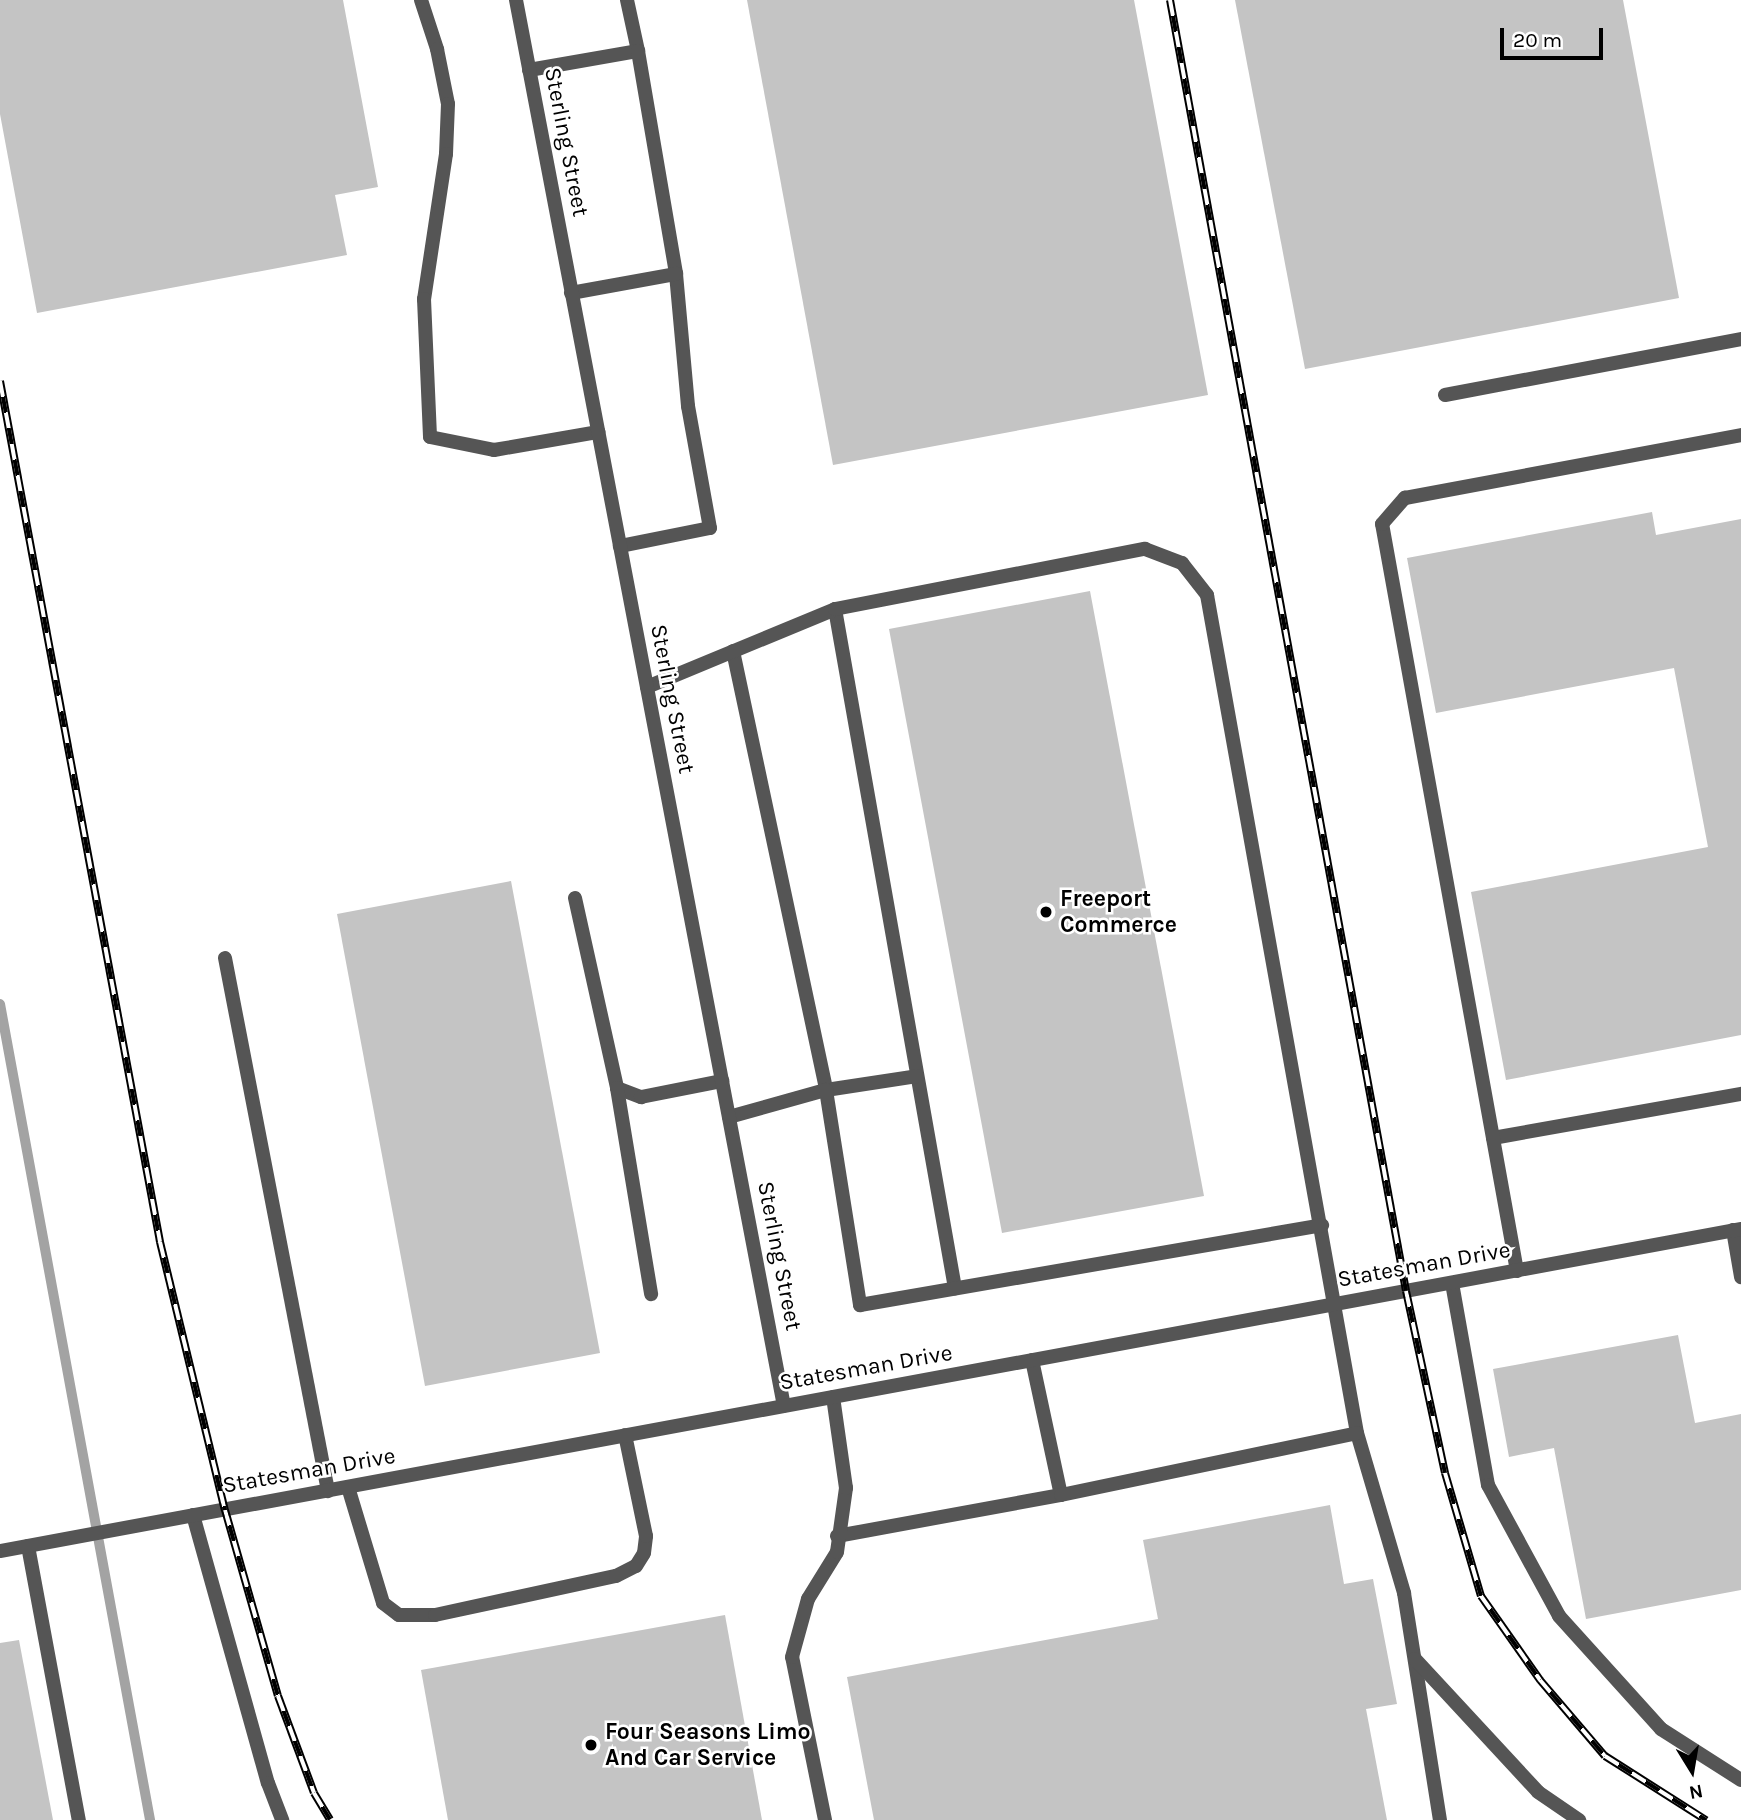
<!DOCTYPE html>
<style>
body{margin:0}
#map{position:relative;width:1741px;height:1820px;overflow:hidden;background:#fff;font-family:Karla,sans-serif}
div>[style]{position:absolute}
.stream>*{height:10px;margin:-5px;padding:0 5px;transform-origin:5px;border-radius:5px;background:#a3a3a3}
.building>*{inset:0;background:#c4c4c4}
.service>*{height:14px;margin:-7px;padding:0 7px;transform-origin:7px;border-radius:7px;background:#555}
.minor>*{height:14px;margin:-7px;padding:0 7px;transform-origin:7px;border-radius:7px;background:#555}
.rail>*{height:8px;margin-top:-4px;transform-origin:0;background:repeating-linear-gradient(90deg,#fff 0 16px,#000 0 32px);box-sizing:border-box;border-block:2px solid #000}
.dots>*{width:19px;height:19px;translate:-50% -50%;box-sizing:border-box;border:4px solid #fff;border-radius:50%}
span{translate:-50% -50%;white-space:nowrap;text-align:center;line-height:1.15;-webkit-text-stroke:5px #fff;paint-order:stroke}
.street-label{font-size:23px;color:#000}
.poi-label{font-size:23px;color:#000;font-weight:700}
.left{translate:0 -50%;text-align:left}
.north{position:absolute;left:1657px;top:1736px;width:70px;height:70px;-webkit-text-stroke:5px #fff;paint-order:stroke;rotate:169deg;font-size:19px;font-weight:700;line-height:28px;text-align:center;color:#000}
.north::after{content:'';display:block;margin:auto;width:24px;height:32px;background:#000;clip-path:polygon(50% 0,100% 100%,50% 72%,0 100%)}
.scale{position:absolute;left:1500px;top:28px;width:103px;height:32px;box-sizing:border-box;border:4px solid #000;border-top:0;padding-left:9px;font-size:21px;line-height:24px;white-space:nowrap;color:#000;-webkit-text-stroke:5px #fff;paint-order:stroke}
</style>
<div id="map">
<div class="stream">
<div style="left:0;top:1004px;width:830px;rotate:79.58deg"></div>
</div>
<div class="building">
<div style="clip-path:polygon(0 0,343px 0,378px 187px,335px 195px,347px 255px,37px 313px,0 114px)"></div>
<div style="clip-path:polygon(747px 0,1134px 0,1208px 395px,833px 465px)"></div>
<div style="clip-path:polygon(1235px 0,1623px 0,1679px 298px,1305px 369px)"></div>
<div style="clip-path:polygon(1652px 512px,1656px 535px,1741px 519px,1741px 1035px,1506px 1080px,1471px 892px,1708px 847px,1674px 668px,1436px 713px,1407px 558px)"></div>
<div style="clip-path:polygon(1090px 591px,1204px 1196px,1002px 1233px,889px 629px)"></div>
<div style="clip-path:polygon(511px 881px,600px 1353px,425px 1386px,337px 914px)"></div>
<div style="clip-path:polygon(1678px 1335px,1695px 1423px,1741px 1414px,1741px 1590px,1586px 1619px,1554px 1448px,1509px 1457px,1493px 1369px)"></div>
<div style="clip-path:polygon(1330px 1505px,1344px 1584px,1373px 1579px,1397px 1704px,1366px 1709px,1387px 1820px,874px 1820px,847px 1677px,1158px 1619px,1143px 1540px)"></div>
<div style="clip-path:polygon(725px 1615px,762px 1820px,448px 1820px,421px 1670px)"></div>
<div style="clip-path:polygon(19px 1640px,53px 1820px,0 1820px,0 1643px)"></div>
</div>
<div class="service">
<div style="left:421px;top:0;width:52px;rotate:71.9deg"></div>
<div style="left:437px;top:49px;width:56px;rotate:78.7deg"></div>
<div style="left:448px;top:104px;width:50px;rotate:92.3deg"></div>
<div style="left:446px;top:154px;width:147px;rotate:98.6deg"></div>
<div style="left:424px;top:299px;width:138px;rotate:87.5deg"></div>
<div style="left:430px;top:437px;width:65px;rotate:11.5deg"></div>
<div style="left:494px;top:450px;width:106px;rotate:-9.8deg"></div>
<div style="left:627px;top:0;width:52px;rotate:77.8deg"></div>
<div style="left:529px;top:70px;width:111px;rotate:-9.9deg"></div>
<div style="left:638px;top:51px;width:226px;rotate:80.3deg"></div>
<div style="left:676px;top:274px;width:133px;rotate:84.8deg"></div>
<div style="left:688px;top:406px;width:124px;rotate:79.8deg"></div>
<div style="left:710px;top:528px;width:92px;rotate:168.7deg"></div>
<div style="left:571px;top:293px;width:107px;rotate:-10.3deg"></div>
<div style="left:1445px;top:395px;width:301px;rotate:-10.7deg"></div>
<div style="left:835px;top:609px;width:690px;rotate:79.98deg"></div>
<div style="left:733px;top:651px;width:449px;rotate:78deg"></div>
<div style="left:826px;top:1090px;width:92px;rotate:-8.7deg"></div>
<div style="left:647px;top:687px;width:204px;rotate:-22.5deg"></div>
<div style="left:835px;top:609px;width:316px;rotate:-11deg"></div>
<div style="left:1145px;top:549px;width:40px;rotate:21deg"></div>
<div style="left:1182px;top:563px;width:41px;rotate:52deg"></div>
<div style="left:1207px;top:595px;width:851px;rotate:79.85deg"></div>
<div style="left:1357px;top:1433px;width:167px;rotate:73.6deg"></div>
<div style="left:1404px;top:1593px;width:230px;rotate:81deg"></div>
<div style="left:575px;top:898px;width:195px;rotate:77.5deg"></div>
<div style="left:617px;top:1088px;width:26px;rotate:21deg"></div>
<div style="left:641px;top:1097px;width:83px;rotate:-11.2deg"></div>
<div style="left:225px;top:958px;width:543px;rotate:79.06deg"></div>
<div style="left:617px;top:1088px;width:209px;rotate:80.6deg"></div>
<div style="left:729px;top:1117px;width:101px;rotate:-15.6deg"></div>
<div style="left:826px;top:1090px;width:218px;rotate:81deg"></div>
<div style="left:860px;top:1305px;width:469px;rotate:-9.8deg"></div>
<div style="left:1493px;top:1138px;width:252px;rotate:-10.1deg"></div>
<div style="left:1733px;top:1230px;width:48px;rotate:80.3deg"></div>
<div style="left:1517px;top:1271px;width:759px;rotate:-100.24deg"></div>
<div style="left:1382px;top:524px;width:35px;rotate:-49deg"></div>
<div style="left:1405px;top:498px;width:342px;rotate:-10.6deg"></div>
<div style="left:1452px;top:1283px;width:205px;rotate:79.9deg"></div>
<div style="left:1488px;top:1485px;width:149px;rotate:61.5deg"></div>
<div style="left:1559px;top:1616px;width:152px;rotate:47.9deg"></div>
<div style="left:1661px;top:1729px;width:95px;rotate:32.5deg"></div>
<div style="left:1032px;top:1360px;width:138px;rotate:77.9deg"></div>
<div style="left:348px;top:1487px;width:121px;rotate:73.2deg"></div>
<div style="left:383px;top:1603px;width:20px;rotate:37deg"></div>
<div style="left:399px;top:1615px;width:36px"></div>
<div style="left:435px;top:1615px;width:185px;rotate:-12.2deg"></div>
<div style="left:616px;top:1576px;width:22px;rotate:-27deg"></div>
<div style="left:636px;top:1566px;width:15px;rotate:-58deg"></div>
<div style="left:644px;top:1553px;width:17px;rotate:-83deg"></div>
<div style="left:646px;top:1536px;width:103px;rotate:-101.7deg"></div>
<div style="left:193px;top:1515px;width:278px;rotate:74.4deg"></div>
<div style="left:268px;top:1783px;width:40px;rotate:69deg"></div>
<div style="left:837px;top:1536px;width:228px;rotate:-10.4deg"></div>
<div style="left:1061px;top:1495px;width:302px;rotate:-11.8deg"></div>
<div style="left:28px;top:1546px;width:279px;rotate:79.5deg"></div>
<div style="left:1415px;top:1659px;width:181px;rotate:47.2deg"></div>
<div style="left:1538px;top:1792px;width:50px;rotate:34.3deg"></div>
<div style="left:825px;top:1820px;width:166px;rotate:-101.4deg"></div>
<div style="left:792px;top:1657px;width:60px;rotate:-74.6deg"></div>
<div style="left:808px;top:1599px;width:55px;rotate:-58.3deg"></div>
<div style="left:837px;top:1552px;width:65px;rotate:-82deg"></div>
<div style="left:846px;top:1488px;width:92px;rotate:-98.1deg"></div>
</div>
<div class="minor">
<div style="left:516px;top:0;width:1431px;rotate:79.21deg"></div>
<div style="left:0;top:1551px;width:1771px;rotate:-10.48deg"></div>
</div>
<div class="rail">
<div style="left:1170px;top:0;width:1312px;rotate:79.64deg"></div>
<div style="left:1406px;top:1291px;width:186px;rotate:77.9deg"></div>
<div style="left:1445px;top:1473px;width:128px;rotate:73.7deg"></div>
<div style="left:1481px;top:1596px;width:103px;rotate:54.9deg"></div>
<div style="left:1540px;top:1680px;width:100px;rotate:49.5deg"></div>
<div style="left:1605px;top:1756px;width:120px;rotate:32.4deg"></div>
<div style="left:0;top:381px;width:876px;rotate:79.47deg"></div>
<div style="left:160px;top:1242px;width:276px;rotate:76.4deg"></div>
<div style="left:225px;top:1510px;width:193px;rotate:74.1deg"></div>
<div style="left:278px;top:1696px;width:103px;rotate:69.6deg"></div>
<div style="left:314px;top:1793px;width:31px;rotate:59deg"></div>
</div>
<div class="dots">
<div style="left:1046px;top:912px;background:#000"></div>
<div style="left:591px;top:1745px;background:#000"></div>
</div>
<div class="street-label">
<span style="left:566px;top:142px;rotate:79deg">Sterling Street</span>
<span style="left:672px;top:699px;rotate:79deg">Sterling Street</span>
<span style="left:779px;top:1256px;rotate:79deg">Sterling Street</span>
<span style="left:1424px;top:1265px;rotate:-10deg">Statesman Drive</span>
<span style="left:866px;top:1368px;rotate:-10deg">Statesman Drive</span>
<span style="left:309px;top:1471px;rotate:-10deg">Statesman Drive</span>
</div>
<div class="poi-label">
<span class="left" style="left:1060px;top:912px">Freeport<br>Commerce</span>
<span class="left" style="left:605px;top:1745px">Four Seasons Limo<br>And Car Service</span>
</div>
<div class="north">N</div>
<div class="scale">20 m</div>
</div>
